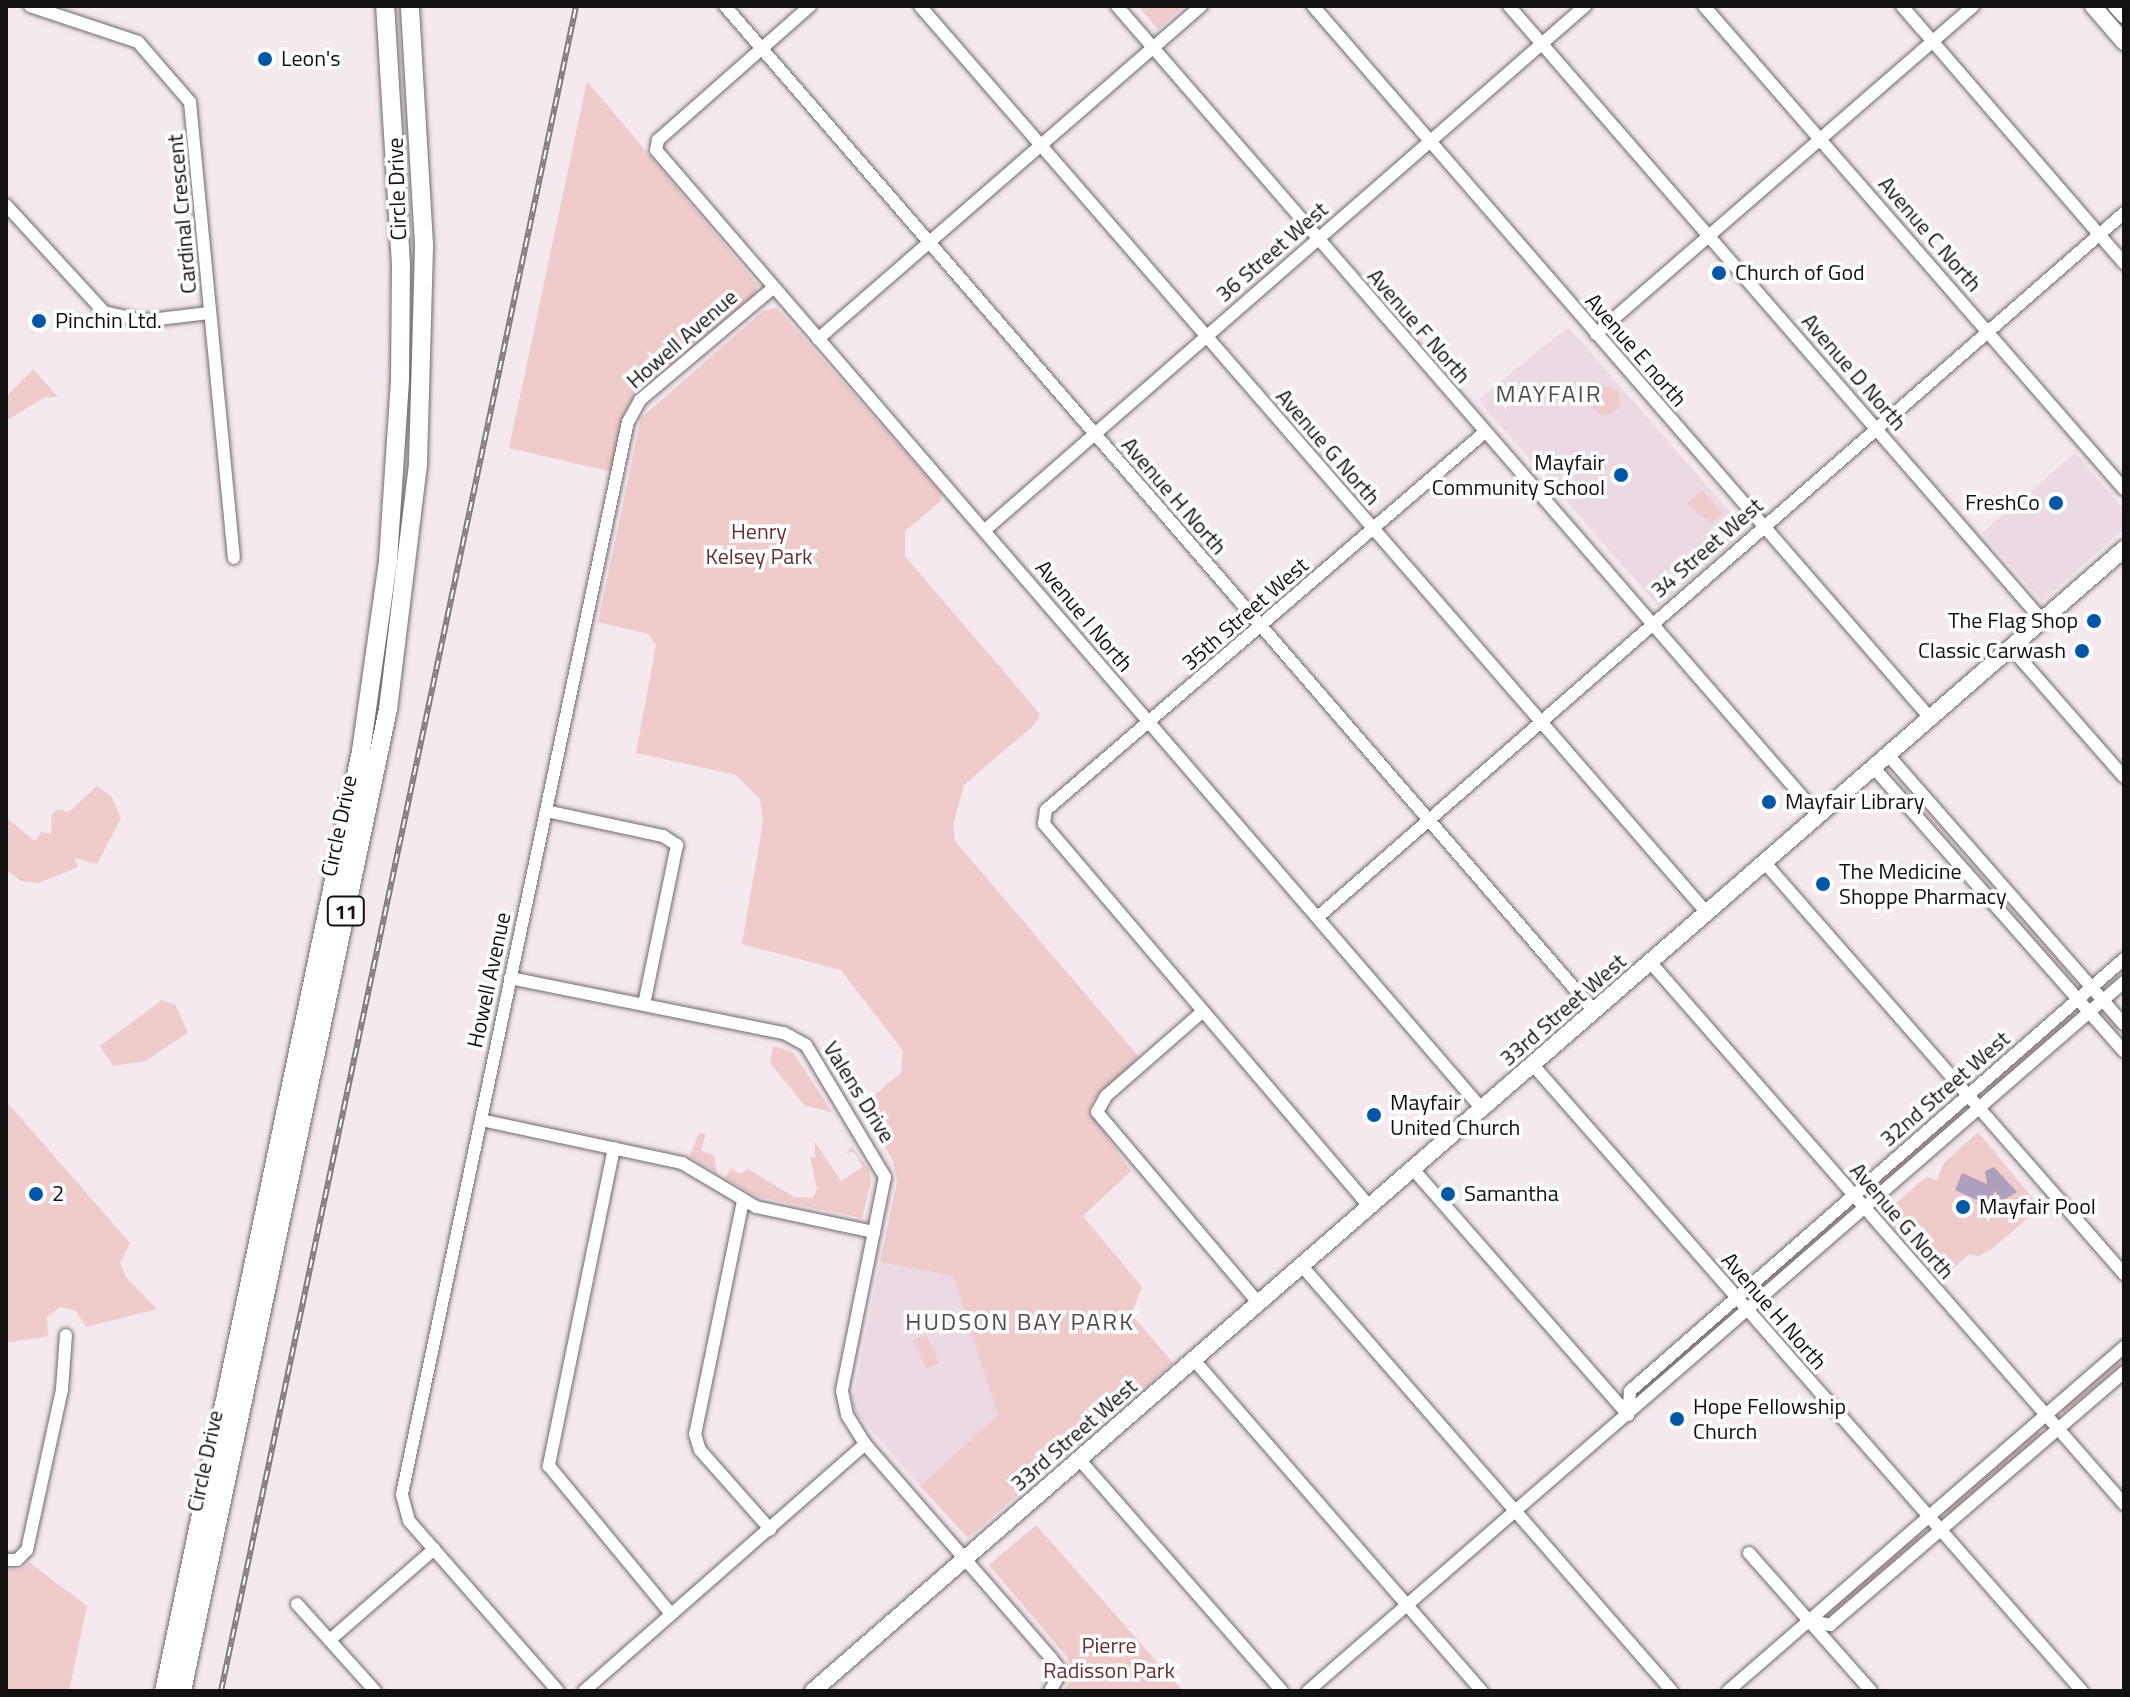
<!DOCTYPE html>
<style>
body{margin:0}
#map{position:relative;width:2130px;height:1697px;overflow:hidden;background:#f3e9ef;font-family:"Titillium Web",sans-serif}
div>[style]{position:absolute}
.built>*{inset:0;background:#ebdae3}
.green>*{inset:0;background:#efcccb}
.round{border-radius:50%}
.water>*{inset:0;background:#af9fbf}
.roads{filter:drop-shadow(0 0 2px #71696d) drop-shadow(0 0 2px #71696d)}
.minor>*{height:12px;margin:-6px;padding:0 6px;transform-origin:6px;border-radius:6px;background:#fff}
.major>*{height:16px;margin:-8px;padding:0 8px;transform-origin:8px;border-radius:8px;background:#fff}
.highway>*{height:18px;margin:-9px;padding:0 9px;transform-origin:9px;border-radius:9px;background:#fff}
.rail>*{height:6px;margin-top:-3px;transform-origin:0;background:repeating-linear-gradient(90deg,#fff 0 9px,#827c7f 0 18px);box-sizing:border-box;border-block:2px solid #827c7f}
.dots>*{width:22px;height:22px;translate:-50% -50%;box-sizing:border-box;border:4px solid #fff;border-radius:50%}
span{translate:-50% -50%;white-space:nowrap;text-align:center;line-height:1.15;-webkit-text-stroke:7px #fff;paint-order:stroke}
.shield-label span{padding:2px 6px;background:#fff;border:2px solid;border-radius:6px;-webkit-text-stroke-width:0}
.shield-label{font-size:20px;color:#131011;font-weight:700}
.poi-label{font-size:22px;color:#131011}
.left{translate:0 -50%;text-align:left}
.right{translate:-100% -50%;text-align:right}
.street-label{font-size:22px;color:#131011}
.park-label{font-size:22px;color:#673032}
.neighbourhood-label{font-size:24px;color:#544c51;letter-spacing:2px}
.frame{position:absolute;inset:0;border:8px solid #131011;pointer-events:none}
</style>
<div id="map">
<div class="built">
<div style="clip-path:polygon(1568px 327px,1746px 530px,1658px 606px,1478px 400px)"></div>
<div style="clip-path:polygon(2075px 453px,2124px 509px,2124px 529px,2042px 601px,1982px 533px)"></div>
<div style="clip-path:polygon(880px 1262px,953px 1276px,999px 1415px,920px 1486px,857px 1414px,852px 1402px)"></div>
</div>
<div class="green">
<div style="clip-path:polygon(1138px 6px,1184px 6px,1158px 29px)"></div>
<div style="clip-path:polygon(587px 81px,758px 285px,754px 295px,631px 401px,623px 416px,613px 472px,509px 448px)"></div>
<div style="clip-path:polygon(777px 308px,941px 493px,941px 501px,905px 531px,905px 556px,1040px 714px,1035px 724px,964px 785px,953px 825px,955px 841px,1139px 1057px,1093px 1100px,1089px 1111px,1131px 1171px,1083px 1216px,1142px 1287px,1131px 1314px,1173px 1363px,968px 1538px,920px 1486px,998px 1415px,953px 1276px,880px 1262px,897px 1182px,893px 1161px,862px 1105px,901px 1073px,903px 1051px,841px 970px,742px 944px,763px 822px,760px 799px,736px 775px,636px 753px,656px 645px,648px 634px,598px 622px,641px 418px,763px 311px)"></div>
<div style="clip-path:polygon(33px 369px,58px 397px,45px 397px,6px 421px,6px 397px)"></div>
<div class="round" style="left:1592px;top:387px;width:28px;height:28px"></div>
<div style="clip-path:polygon(1702px 490px,1723px 514px,1711px 524px,1687px 503px)"></div>
<div style="clip-path:polygon(97px 786px,111px 796px,121px 818px,97px 864px,74px 858px,78px 867px,39px 883px,21px 881px,8px 871px,6px 804px,9px 820px,35px 841px,41px 832px,51px 834px,52px 814px,58px 809px,69px 812px)"></div>
<div style="clip-path:polygon(162px 1000px,175px 1004px,188px 1033px,145px 1061px,113px 1066px,100px 1046px)"></div>
<div style="clip-path:polygon(2072px 1012px,2078px 1019px,1990px 1095px,1985px 1089px)"></div>
<div style="clip-path:polygon(773px 1046px,793px 1052px,832px 1112px,805px 1106px,770px 1063px)"></div>
<div style="clip-path:polygon(6px 1101px,130px 1243px,120px 1263px,126px 1277px,157px 1309px,86px 1327px,76px 1311px,60px 1307px,47px 1317px,48px 1336px,6px 1343px)"></div>
<div style="clip-path:polygon(1959px 1110px,1964px 1116px,1874px 1195px,1869px 1189px)"></div>
<div style="clip-path:polygon(1978px 1132px,2037px 1203px,2034px 1213px,1993px 1248px,1979px 1256px,1969px 1254px,1943px 1278px,1886px 1212px,1926px 1177px,1937px 1180px,1944px 1163px)"></div>
<div style="clip-path:polygon(699px 1133px,706px 1134px,701px 1151px,714px 1155px,717px 1173px,689px 1156px)"></div>
<div style="clip-path:polygon(815px 1142px,841px 1181px,863px 1167px,854px 1152px,845px 1153px,852px 1147px,869px 1170px,871px 1182px,862px 1218px,758px 1197px,725px 1178px,731px 1168px,740px 1174px,748px 1169px,794px 1197px,813px 1198px,817px 1189px,810px 1157px,815px 1157px)"></div>
<div style="clip-path:polygon(1846px 1210px,1851px 1215px,1758px 1296px,1754px 1290px)"></div>
<div style="clip-path:polygon(1726px 1314px,1731px 1320px,1638px 1401px,1633px 1395px)"></div>
<div style="clip-path:polygon(927px 1335px,939px 1363px,926px 1369px,913px 1340px)"></div>
<div style="clip-path:polygon(2124px 1352px,2124px 1363px,2064px 1413px,2060px 1410px)"></div>
<div style="clip-path:polygon(2037px 1429px,2041px 1435px,1951px 1513px,1946px 1511px)"></div>
<div style="clip-path:polygon(1036px 1525px,1183px 1691px,1064px 1691px,1073px 1674px,1067px 1657px,989px 1565px)"></div>
<div style="clip-path:polygon(1917px 1533px,1920px 1540px,1828px 1618px,1826px 1612px)"></div>
<div style="clip-path:polygon(30px 1563px,87px 1606px,69px 1691px,6px 1691px,6px 1569px,19px 1570px)"></div>
</div>
<div class="water">
<div style="clip-path:polygon(1994px 1167px,2017px 1192px,2002px 1201px,1995px 1191px,1988px 1205px,1955px 1190px,1962px 1173px,1987px 1184px,1985px 1171px)"></div>
</div>
<div class="roads">
<div class="minor">
<div style="left:30px;top:6px;width:114px;rotate:18.4deg"></div>
<div style="left:138px;top:42px;width:79px;rotate:49.1deg"></div>
<div style="left:190px;top:102px;width:458px;rotate:84.5deg"></div>
<div style="left:725px;top:6px;width:1329px;rotate:49.15deg"></div>
<div style="left:810px;top:6px;width:203px;rotate:138.6deg"></div>
<div style="left:658px;top:140px;width:10px;rotate:101deg"></div>
<div style="left:656px;top:150px;width:1266px;rotate:49.26deg"></div>
<div style="left:920px;top:6px;width:1201px;rotate:49.05deg"></div>
<div style="left:1117px;top:6px;width:1072px;rotate:49.09deg"></div>
<div style="left:1313px;top:6px;width:944px;rotate:49.08deg"></div>
<div style="left:1509px;top:6px;width:813px;rotate:49.04deg"></div>
<div style="left:1704px;top:6px;width:640px;rotate:48.99deg"></div>
<div style="left:1902px;top:6px;width:340px;rotate:49.2deg"></div>
<div style="left:6px;top:205px;width:145px;rotate:47.5deg"></div>
<div style="left:104px;top:312px;width:39px;rotate:13deg"></div>
<div style="left:142px;top:321px;width:67px;rotate:-6.8deg"></div>
<div style="left:1596px;top:334px;width:500px;rotate:-41deg"></div>
<div style="left:818px;top:339px;width:508px;rotate:-41.01deg"></div>
<div style="left:985px;top:530px;width:797px;rotate:-41.13deg"></div>
<div style="left:2011px;top:648px;width:171px;rotate:48.8deg"></div>
<div style="left:1889px;top:756px;width:356px;rotate:48.8deg"></div>
<div style="left:1874px;top:768px;width:378px;rotate:48.6deg"></div>
<div style="left:546px;top:811px;width:120px;rotate:12.1deg"></div>
<div style="left:663px;top:836px;width:17px;rotate:33deg"></div>
<div style="left:677px;top:845px;width:163px;rotate:101.7deg"></div>
<div style="left:1765px;top:863px;width:546px;rotate:48.86deg"></div>
<div style="left:1319px;top:916px;width:1069px;rotate:-41.13deg"></div>
<div style="left:1651px;top:963px;width:719px;rotate:48.84deg"></div>
<div style="left:510px;top:978px;width:279px;rotate:11.4deg"></div>
<div style="left:784px;top:1033px;width:25px;rotate:29deg"></div>
<div style="left:806px;top:1045px;width:154px;rotate:59.1deg"></div>
<div style="left:885px;top:1177px;width:218px;rotate:101.4deg"></div>
<div style="left:842px;top:1391px;width:25px;rotate:78deg"></div>
<div style="left:847px;top:1415px;width:34px;rotate:58deg"></div>
<div style="left:865px;top:1444px;width:284px;rotate:49deg"></div>
<div style="left:1051px;top:1658px;width:17px;rotate:54deg"></div>
<div style="left:1061px;top:1672px;width:22px;rotate:120deg"></div>
<div style="left:1202px;top:1012px;width:128px;rotate:138.8deg"></div>
<div style="left:1106px;top:1096px;width:18px;rotate:119deg"></div>
<div style="left:1097px;top:1112px;width:251px;rotate:49.8deg"></div>
<div style="left:1533px;top:1065px;width:833px;rotate:48.75deg"></div>
<div style="left:481px;top:1120px;width:206px;rotate:12.1deg"></div>
<div style="left:682px;top:1163px;width:86px;rotate:30.7deg"></div>
<div style="left:756px;top:1207px;width:121px;rotate:12deg"></div>
<div style="left:614px;top:1148px;width:325px;rotate:101.6deg"></div>
<div style="left:549px;top:1466px;width:192px;rotate:50.5deg"></div>
<div style="left:1412px;top:1168px;width:328px;rotate:48.8deg"></div>
<div style="left:743px;top:1201px;width:238px;rotate:101.6deg"></div>
<div style="left:695px;top:1434px;width:17px;rotate:73deg"></div>
<div style="left:700px;top:1450px;width:106px;rotate:48.5deg"></div>
<div style="left:1369px;top:1206px;width:502px;rotate:-130.39deg"></div>
<div style="left:1044px;top:824px;width:14px;rotate:-82deg"></div>
<div style="left:1046px;top:810px;width:579px;rotate:-40.73deg"></div>
<div style="left:1302px;top:1266px;width:563px;rotate:48.96deg"></div>
<div style="left:1194px;top:1360px;width:439px;rotate:49deg"></div>
<div style="left:1628px;top:1415px;width:24px;rotate:-85deg"></div>
<div style="left:1630px;top:1391px;width:656px;rotate:-41.17deg"></div>
<div style="left:1079px;top:1459px;width:308px;rotate:48.8deg"></div>
<div style="left:1749px;top:1553px;width:184px;rotate:48.5deg"></div>
<div style="left:6px;top:1560px;width:11px"></div>
<div style="left:17px;top:1560px;width:14px;rotate:-45deg"></div>
<div style="left:27px;top:1550px;width:165px;rotate:-77.7deg"></div>
<div style="left:62px;top:1389px;width:54px;rotate:-85.8deg"></div>
<div style="left:297px;top:1604px;width:117px;rotate:48.1deg"></div>
<div style="left:1810px;top:1620px;width:21px;rotate:14deg"></div>
<div style="left:1830px;top:1625px;width:388px;rotate:-40.7deg"></div>
<div style="left:331px;top:1639px;width:137px;rotate:-41.1deg"></div>
<div style="left:558px;top:1691px;width:226px;rotate:-131.2deg"></div>
<div style="left:409px;top:1521px;width:28px;rotate:-105deg"></div>
<div style="left:402px;top:1494px;width:1096px;rotate:-78.1deg"></div>
<div style="left:628px;top:422px;width:25px;rotate:-61deg"></div>
<div style="left:640px;top:400px;width:175px;rotate:-40.1deg"></div>
<div style="left:584px;top:1691px;width:374px;rotate:-41.3deg"></div>
<div style="left:1308px;top:1691px;width:1081px;rotate:-40.99deg"></div>
<div style="left:1728px;top:1691px;width:525px;rotate:-40.98deg"></div>
</div>
<div class="major">
<div style="left:2093px;top:6px;width:48px;rotate:49.3deg"></div>
<div style="left:2116px;top:6px;width:12px;rotate:48deg"></div>
<div style="left:813px;top:1691px;width:1739px;rotate:-41.06deg"></div>
</div>
<div class="highway">
<div style="left:164px;top:1691px;width:960px;rotate:-78.16deg"></div>
<div style="left:361px;top:751px;width:192px;rotate:-81.9deg"></div>
<div style="left:388px;top:561px;width:183px;rotate:-86.2deg"></div>
<div style="left:400px;top:378px;width:113px;rotate:-89.5deg"></div>
<div style="left:401px;top:265px;width:259px;rotate:-93.5deg"></div>
<div style="left:182px;top:1691px;width:1003px;rotate:-78.15deg"></div>
<div style="left:388px;top:709px;width:248px;rotate:-83deg"></div>
<div style="left:418px;top:463px;width:219px;rotate:-88.4deg"></div>
<div style="left:424px;top:244px;width:238px;rotate:-93.4deg"></div>
</div>
</div>
<div class="rail">
<div style="left:221px;top:1691px;width:1722px;rotate:-78.1deg"></div>
</div>
<div class="dots">
<div style="left:265px;top:59px;background:#0258a6"></div>
<div style="left:1719px;top:273px;background:#0258a6"></div>
<div style="left:39px;top:321px;background:#0258a6"></div>
<div style="left:1621px;top:475px;background:#0258a6"></div>
<div style="left:2056px;top:503px;background:#0258a6"></div>
<div style="left:2094px;top:621px;background:#0258a6"></div>
<div style="left:2082px;top:651px;background:#0258a6"></div>
<div style="left:1769px;top:802px;background:#0258a6"></div>
<div style="left:1823px;top:884px;background:#0258a6"></div>
<div style="left:1374px;top:1115px;background:#0258a6"></div>
<div style="left:36px;top:1194px;background:#0258a6"></div>
<div style="left:1448px;top:1194px;background:#0258a6"></div>
<div style="left:1963px;top:1207px;background:#0258a6"></div>
<div style="left:1677px;top:1419px;background:#0258a6"></div>
</div>
<div class="shield-label">
<span style="left:346px;top:911px">11</span>
</div>
<div class="poi-label">
<span class="left" style="left:281px;top:59px">Leon's</span>
<span class="left" style="left:1735px;top:273px">Church of God</span>
<span class="left" style="left:55px;top:321px">Pinchin Ltd.</span>
<span class="right" style="left:1605px;top:475px">Mayfair<br>Community School</span>
<span class="right" style="left:2040px;top:503px">FreshCo</span>
<span class="right" style="left:2078px;top:621px">The Flag Shop</span>
<span class="right" style="left:2066px;top:651px">Classic Carwash</span>
<span class="left" style="left:1785px;top:802px">Mayfair Library</span>
<span class="left" style="left:1839px;top:884px">The Medicine<br>Shoppe Pharmacy</span>
<span class="left" style="left:1390px;top:1115px">Mayfair<br>United Church</span>
<span class="left" style="left:52px;top:1194px">2</span>
<span class="left" style="left:1464px;top:1194px">Samantha</span>
<span class="left" style="left:1979px;top:1207px">Mayfair Pool</span>
<span class="left" style="left:1693px;top:1419px">Hope Fellowship<br>Church</span>
</div>
<div class="street-label">
<span style="left:397px;top:189px;rotate:-92deg">Circle Drive</span>
<span style="left:182px;top:214px;rotate:-95deg">Cardinal Crescent</span>
<span style="left:1930px;top:234px;rotate:49deg">Avenue C North</span>
<span style="left:1272px;top:252px;rotate:-41deg">36 Street West</span>
<span style="left:1419px;top:326px;rotate:49deg">Avenue F North</span>
<span style="left:682px;top:339px;rotate:-41deg">Howell Avenue</span>
<span style="left:1636px;top:350px;rotate:49deg">Avenue E north</span>
<span style="left:1854px;top:372px;rotate:49deg">Avenue D North</span>
<span style="left:1328px;top:447px;rotate:49deg">Avenue G North</span>
<span style="left:1174px;top:496px;rotate:49deg">Avenue H North</span>
<span style="left:1707px;top:548px;rotate:-41deg">34 Street West</span>
<span style="left:1245px;top:614px;rotate:-41deg">35th Street West</span>
<span style="left:1084px;top:616px;rotate:50deg">Avenue I North</span>
<span style="left:339px;top:826px;rotate:-78deg">Circle Drive</span>
<span style="left:489px;top:980px;rotate:-78deg">Howell Avenue</span>
<span style="left:1563px;top:1010px;rotate:-41deg">33rd Street West</span>
<span style="left:1945px;top:1089px;rotate:-41deg">32nd Street West</span>
<span style="left:859px;top:1092px;rotate:58deg">Valens Drive</span>
<span style="left:1902px;top:1221px;rotate:49deg">Avenue G North</span>
<span style="left:1774px;top:1311px;rotate:49deg">Avenue H North</span>
<span style="left:1074px;top:1435px;rotate:-41deg">33rd Street West</span>
<span style="left:205px;top:1461px;rotate:-78deg">Circle Drive</span>
</div>
<div class="park-label">
<span style="left:759px;top:544px">Henry<br>Kelsey Park</span>
<span style="left:1109px;top:1658px">Pierre<br>Radisson Park</span>
</div>
<div class="neighbourhood-label">
<span style="left:1549px;top:394px">MAYFAIR</span>
<span style="left:1020px;top:1322px">HUDSON BAY PARK</span>
</div>
<div class="frame"></div>
</div>
